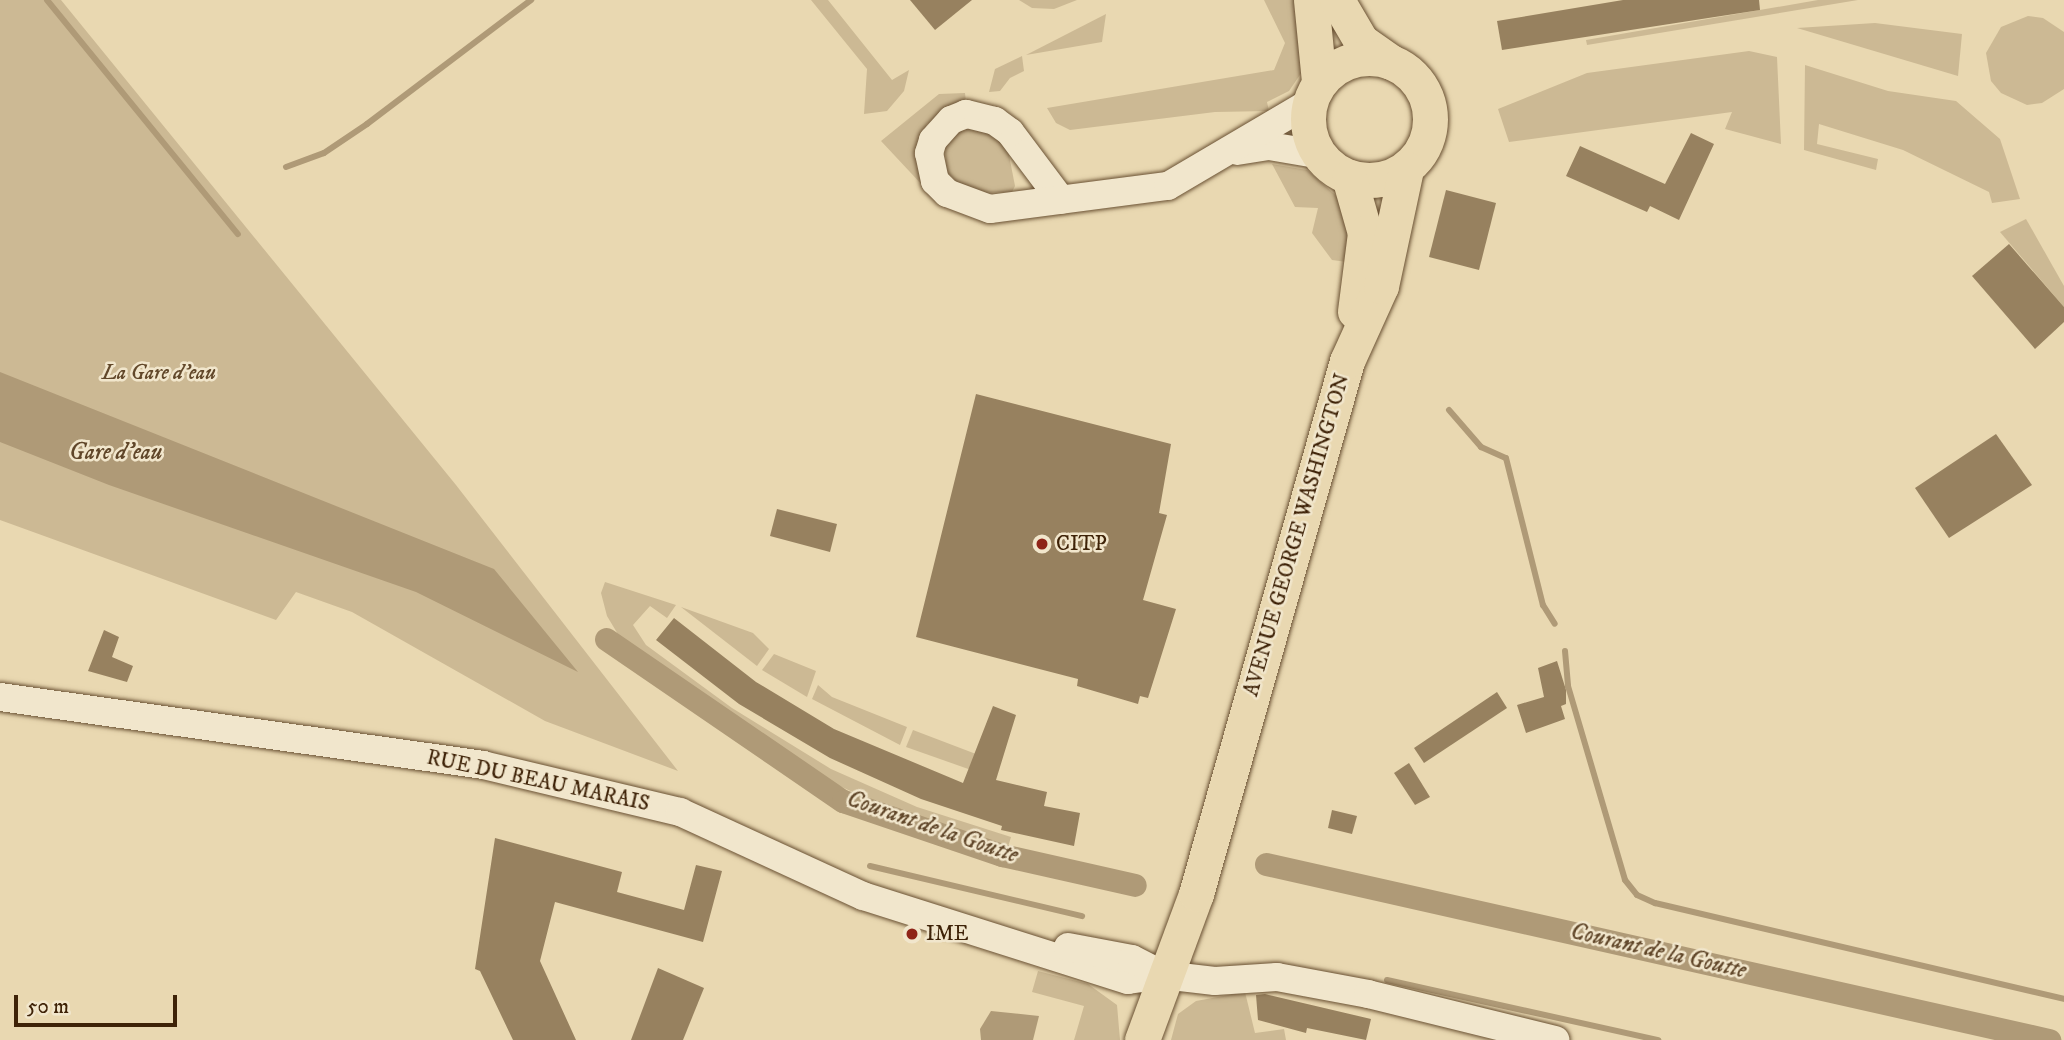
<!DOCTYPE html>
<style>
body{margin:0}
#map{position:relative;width:2064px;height:1040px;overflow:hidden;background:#e9d8b1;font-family:"IM FELL DW Pica",serif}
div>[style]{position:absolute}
.green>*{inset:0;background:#ccb994}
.water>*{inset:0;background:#af9a77}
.stream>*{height:6px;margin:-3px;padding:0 3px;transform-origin:3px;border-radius:3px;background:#af9a77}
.canal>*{height:23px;margin:-11.5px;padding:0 11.5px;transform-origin:11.5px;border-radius:11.5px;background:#af9a77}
.building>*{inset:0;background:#97815f}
.roads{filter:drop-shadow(0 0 2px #695032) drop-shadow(0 0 2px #695032)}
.minor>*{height:28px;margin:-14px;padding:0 14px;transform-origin:14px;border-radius:14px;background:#f1e6cc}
.major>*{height:35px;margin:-17.5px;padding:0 17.5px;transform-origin:17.5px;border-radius:17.5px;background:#e9d8b1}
.major>.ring{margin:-17.5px;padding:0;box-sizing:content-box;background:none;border:35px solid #e9d8b1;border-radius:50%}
.dots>*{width:19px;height:19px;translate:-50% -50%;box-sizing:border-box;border:4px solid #f1e6cc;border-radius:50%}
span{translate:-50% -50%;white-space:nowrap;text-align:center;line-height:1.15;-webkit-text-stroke:5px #f1e6cc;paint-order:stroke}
.park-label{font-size:21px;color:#62482a;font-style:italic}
.street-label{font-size:21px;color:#3e2207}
.poi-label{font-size:21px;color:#3e2207}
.left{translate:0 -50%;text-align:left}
.water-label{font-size:23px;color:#604629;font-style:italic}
.scale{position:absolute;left:14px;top:995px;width:163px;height:32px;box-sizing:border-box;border:4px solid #3e2207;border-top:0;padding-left:9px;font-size:21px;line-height:24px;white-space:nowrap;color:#3e2207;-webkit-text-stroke:5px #f1e6cc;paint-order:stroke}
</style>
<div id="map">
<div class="green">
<div style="clip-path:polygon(0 0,61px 0,456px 485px,678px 771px,545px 721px,352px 612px,296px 592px,276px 620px,0 520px)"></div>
<div style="clip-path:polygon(811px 0,828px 0,892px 80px,909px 70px,904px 91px,887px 111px,864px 114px,867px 69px)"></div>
<div style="clip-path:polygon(1019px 0,1077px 0,1054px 9px,1032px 8px)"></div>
<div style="clip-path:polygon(1264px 0,1294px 0,1306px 66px,1289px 91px,1267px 102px,1269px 111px,1215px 112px,1070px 130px,1056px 123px,1047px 108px,1274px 70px,1285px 43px)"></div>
<div style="clip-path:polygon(1818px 0,1858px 0,1587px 45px,1586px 40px)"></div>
<div style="clip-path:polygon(1106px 14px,1102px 42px,1026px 55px)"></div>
<div style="clip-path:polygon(2028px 16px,2043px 18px,2064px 32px,2064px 89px,2042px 103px,2027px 105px,2001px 93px,1991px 81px,1986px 53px,2001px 27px)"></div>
<div style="clip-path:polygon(1875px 23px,1962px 34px,1958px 76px,1797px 28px)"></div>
<div style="clip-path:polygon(1749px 51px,1777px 57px,1781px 144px,1725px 129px,1732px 112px,1509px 142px,1498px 109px,1587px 73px)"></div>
<div style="clip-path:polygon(1022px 56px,1024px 71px,1010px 78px,1000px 91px,989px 92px,995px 69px)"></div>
<div style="clip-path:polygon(1805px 65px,1888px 91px,1956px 101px,2000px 139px,2020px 199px,1992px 203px,1989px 192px,1903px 150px,1819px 124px,1817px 144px,1878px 159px,1876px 170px,1804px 150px)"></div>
<div style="clip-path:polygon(965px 93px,966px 102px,927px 124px,920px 142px,924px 187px,881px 141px,939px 94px)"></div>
<div style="clip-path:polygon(968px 125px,990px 131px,1008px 150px,1015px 186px,1012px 192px,979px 193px,963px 188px,946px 171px,945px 145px,951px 135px)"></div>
<div style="clip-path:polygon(1272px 164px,1307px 170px,1341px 200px,1349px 214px,1347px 262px,1332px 260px,1312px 233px,1318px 208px,1295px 207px)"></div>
<div style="clip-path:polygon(2026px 219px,2064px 286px,2064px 307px,2000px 232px)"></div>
<div style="clip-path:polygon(605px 582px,676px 605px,667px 618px,650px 606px,633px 625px,646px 645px,732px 708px,831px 769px,917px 807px,1011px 837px,1008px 847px,881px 805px,820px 777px,722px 716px,622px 641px,607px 616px,601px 593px)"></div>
<div style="clip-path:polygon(681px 607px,753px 633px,769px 649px,757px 666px)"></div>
<div style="clip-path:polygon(774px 654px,816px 671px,807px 697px,762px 670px)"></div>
<div style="clip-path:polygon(818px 685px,832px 697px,907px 727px,900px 745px,812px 699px)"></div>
<div style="clip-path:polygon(913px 730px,997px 762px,991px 777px,906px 747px)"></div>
<div style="clip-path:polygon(1038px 971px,1088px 984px,1117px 1005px,1120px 1040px,1074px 1040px,1084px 1006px,1032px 992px)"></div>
<div style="clip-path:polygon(1245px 992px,1255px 1033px,1284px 1029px,1286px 1040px,1171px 1040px,1178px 1014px,1196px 1001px)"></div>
</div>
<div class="water">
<div style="clip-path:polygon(0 372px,494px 569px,578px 672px,416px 592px,109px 485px,0 442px)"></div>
<div style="clip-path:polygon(991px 1011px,1039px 1016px,1033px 1040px,981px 1040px,980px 1029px)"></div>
</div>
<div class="stream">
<div style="left:47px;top:0;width:302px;rotate:50.8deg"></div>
<div style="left:286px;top:167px;width:40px;rotate:-20.2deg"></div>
<div style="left:324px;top:153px;width:52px;rotate:-34deg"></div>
<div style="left:367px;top:124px;width:206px;rotate:-37.1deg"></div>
<div style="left:1449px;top:410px;width:49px;rotate:49.1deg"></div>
<div style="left:1481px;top:447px;width:27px;rotate:24deg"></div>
<div style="left:1506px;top:458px;width:152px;rotate:75.9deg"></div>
<div style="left:1543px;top:605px;width:22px;rotate:58deg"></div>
<div style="left:1565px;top:651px;width:35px;rotate:85deg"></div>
<div style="left:1568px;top:686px;width:202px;rotate:73.6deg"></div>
<div style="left:1625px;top:880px;width:19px;rotate:51deg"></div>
<div style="left:1637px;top:895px;width:20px;rotate:24deg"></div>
<div style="left:1655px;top:903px;width:420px;rotate:13.2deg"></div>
<div style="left:870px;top:866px;width:218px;rotate:13.3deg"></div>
<div style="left:1387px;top:980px;width:278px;rotate:12.5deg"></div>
</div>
<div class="canal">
<div style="left:606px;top:639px;width:287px;rotate:34.4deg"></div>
<div style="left:843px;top:801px;width:168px;rotate:18.8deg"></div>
<div style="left:1002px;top:855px;width:136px;rotate:12.7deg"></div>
<div style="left:1266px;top:864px;width:803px;rotate:12.67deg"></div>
</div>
<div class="building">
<div style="clip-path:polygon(910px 0,972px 0,935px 30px)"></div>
<div style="clip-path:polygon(1623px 0,1759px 0,1760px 10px,1502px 50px,1497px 21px)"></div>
<div style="clip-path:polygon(1691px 133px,1714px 144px,1679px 220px,1650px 206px,1647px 212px,1566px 176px,1580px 146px,1665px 184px)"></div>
<div style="clip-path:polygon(1446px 190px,1496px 203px,1479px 270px,1429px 257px)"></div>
<div style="clip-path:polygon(2009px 244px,2064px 307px,2064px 322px,2035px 349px,1972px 276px)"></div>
<div style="clip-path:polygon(976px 394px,1171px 444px,1159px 513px,1167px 515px,1143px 600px,1176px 609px,1148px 698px,1140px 696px,1138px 704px,1077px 686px,1078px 679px,916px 637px)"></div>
<div style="clip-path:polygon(1996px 434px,2032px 485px,1949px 538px,1915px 488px)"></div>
<div style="clip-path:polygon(777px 509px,837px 524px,830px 552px,770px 536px)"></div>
<div style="clip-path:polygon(674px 618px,756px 682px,834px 729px,963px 783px,993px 706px,1016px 715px,996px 780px,1047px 792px,1044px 806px,1080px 813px,1074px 846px,1001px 830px,1002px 826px,921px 799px,830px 758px,739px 704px,656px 640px)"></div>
<div style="clip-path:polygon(104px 630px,119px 637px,112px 657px,133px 666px,127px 682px,88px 671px)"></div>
<div style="clip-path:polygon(1557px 661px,1566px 690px,1566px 704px,1561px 706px,1565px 719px,1526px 733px,1517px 705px,1544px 697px,1538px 668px)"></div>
<div style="clip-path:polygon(1497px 692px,1507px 708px,1424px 763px,1414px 748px)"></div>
<div style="clip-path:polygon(1409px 763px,1430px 797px,1415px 805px,1394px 773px)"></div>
<div style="clip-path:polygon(1332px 810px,1357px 816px,1352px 834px,1328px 828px)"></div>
<div style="clip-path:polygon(495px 838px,622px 872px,617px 892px,684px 910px,696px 865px,722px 871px,703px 942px,555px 902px,540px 961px,576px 1040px,513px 1040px,480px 971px,475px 969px)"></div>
<div style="clip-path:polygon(658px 968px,704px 988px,683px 1040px,631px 1040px)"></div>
<div style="clip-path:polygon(1265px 994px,1371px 1019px,1366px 1040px,1307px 1028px,1306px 1033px,1258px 1020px,1256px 995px)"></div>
</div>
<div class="roads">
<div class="minor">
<div style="left:1237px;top:151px;width:32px;rotate:-9deg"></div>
<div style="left:1269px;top:146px;width:49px;rotate:9.5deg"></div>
<div style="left:1061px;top:200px;width:85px;rotate:-126.9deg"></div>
<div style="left:1010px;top:132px;width:19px;rotate:-144deg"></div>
<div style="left:995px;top:121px;width:30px;rotate:-166deg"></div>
<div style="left:966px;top:114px;width:16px;rotate:158deg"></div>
<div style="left:951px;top:120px;width:27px;rotate:132deg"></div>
<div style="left:933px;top:140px;width:14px;rotate:107deg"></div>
<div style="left:929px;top:153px;width:29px;rotate:78deg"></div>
<div style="left:935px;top:181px;width:17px;rotate:45deg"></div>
<div style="left:947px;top:193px;width:46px;rotate:20.4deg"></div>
<div style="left:990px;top:209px;width:179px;rotate:-7.4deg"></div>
<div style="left:1168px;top:186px;width:164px;rotate:-30.5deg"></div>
<div style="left:0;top:697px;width:488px;rotate:8deg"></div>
<div style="left:483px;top:765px;width:203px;rotate:13.4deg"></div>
<div style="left:680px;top:812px;width:201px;rotate:24.7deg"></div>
<div style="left:863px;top:896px;width:278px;rotate:17.6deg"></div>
<div style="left:1128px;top:980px;width:35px;rotate:-8deg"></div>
<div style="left:1163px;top:975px;width:52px;rotate:6.6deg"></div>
<div style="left:1215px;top:981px;width:62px;rotate:-3.7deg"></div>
<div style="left:1277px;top:977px;width:93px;rotate:10.6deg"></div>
<div style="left:1368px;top:994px;width:193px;rotate:13.8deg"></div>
<div style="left:1068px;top:947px;width:65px;rotate:10.6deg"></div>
<div style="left:1132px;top:959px;width:35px;rotate:27deg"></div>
</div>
<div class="major">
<div style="left:1311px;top:0;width:82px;rotate:84.4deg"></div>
<div style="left:1337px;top:0;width:48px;rotate:59.7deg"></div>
<div style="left:1361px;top:41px;width:37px;rotate:35deg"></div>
<div class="ring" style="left:1308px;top:58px;width:87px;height:87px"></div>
<div style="left:1349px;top:177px;width:58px;rotate:74.1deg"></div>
<div style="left:1365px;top:233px;width:79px;rotate:97.3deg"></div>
<div style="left:1142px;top:1040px;width:156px;rotate:-69.7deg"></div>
<div style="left:1196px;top:894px;width:554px;rotate:-74.18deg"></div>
<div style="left:1347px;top:361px;width:82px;rotate:-65.6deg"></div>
<div style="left:1381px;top:286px;width:120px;rotate:-77.9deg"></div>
</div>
</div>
<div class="dots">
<div style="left:1042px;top:544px;background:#8f2418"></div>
<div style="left:912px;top:934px;background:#8f2418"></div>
</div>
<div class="park-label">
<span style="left:159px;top:373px">La Gare d'eau</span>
</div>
<div class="street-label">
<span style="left:1297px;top:535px;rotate:-74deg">AVENUE GEORGE WASHINGTON</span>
<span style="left:538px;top:781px;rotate:12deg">RUE DU BEAU MARAIS</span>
</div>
<div class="poi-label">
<span class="left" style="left:1056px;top:544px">CITP</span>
<span class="left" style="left:926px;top:934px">IME</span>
</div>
<div class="water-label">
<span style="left:116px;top:453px">Gare d'eau</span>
<span style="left:932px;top:828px;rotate:19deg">Courant de la Goutte</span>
<span style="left:1658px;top:952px;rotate:13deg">Courant de la Goutte</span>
</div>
<div class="scale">50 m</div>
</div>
